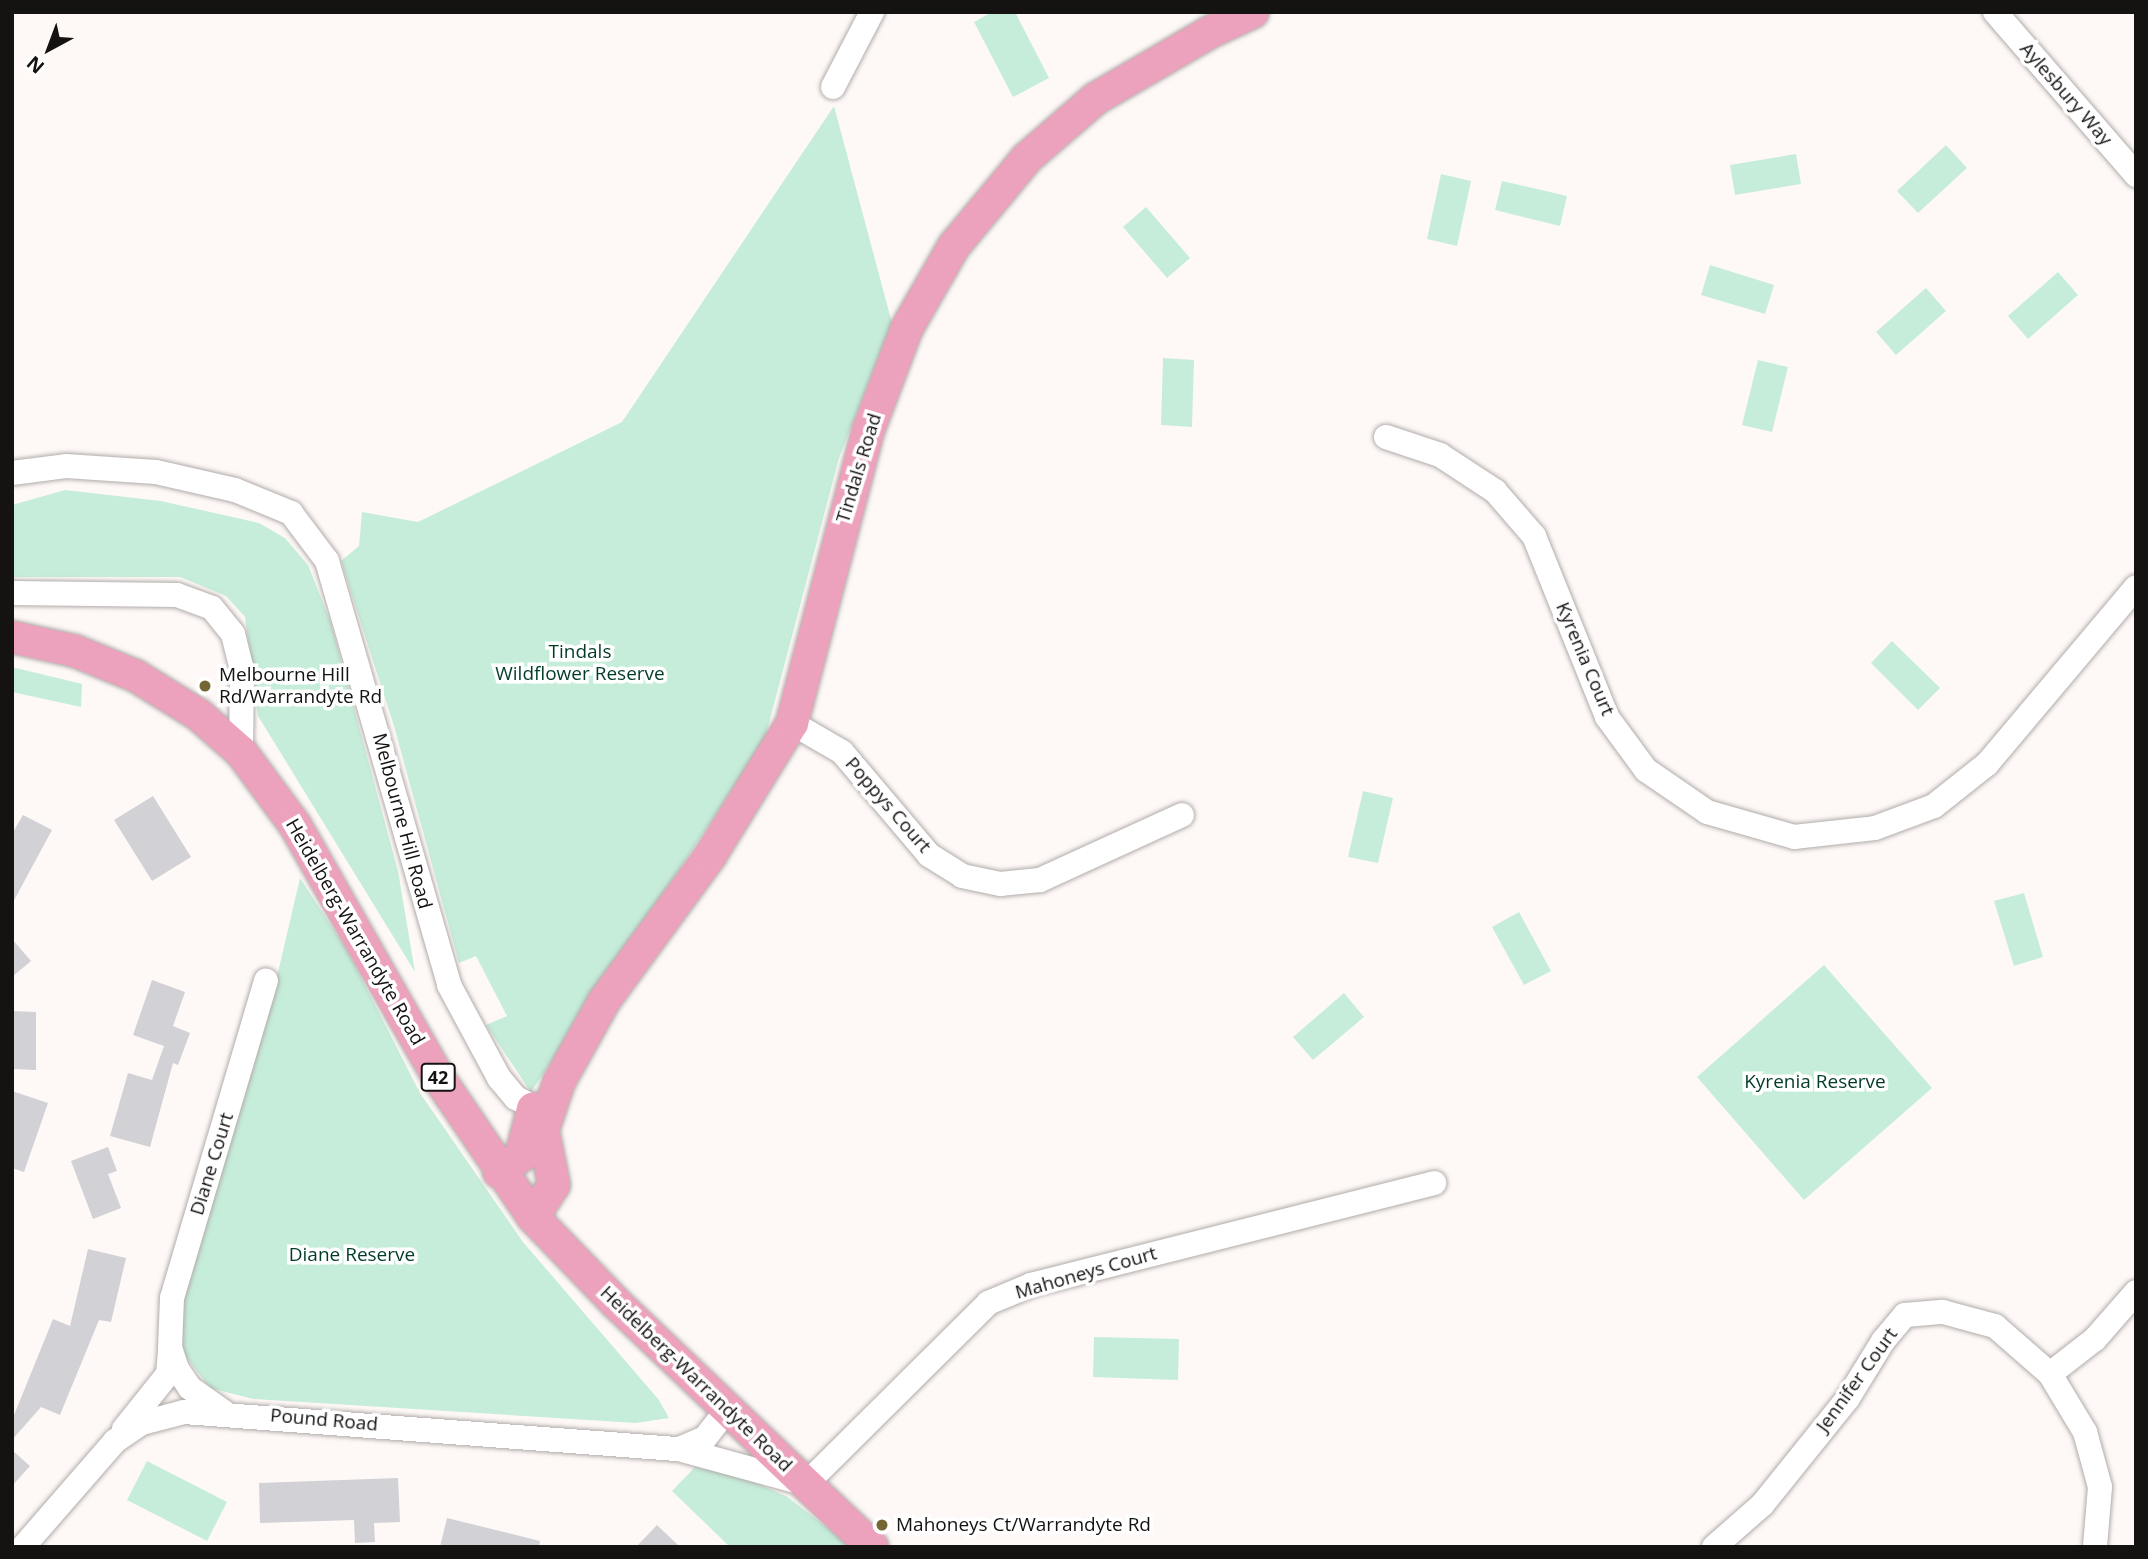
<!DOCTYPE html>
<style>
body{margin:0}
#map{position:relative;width:2148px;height:1559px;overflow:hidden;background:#fef9f7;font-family:"Open Sans",sans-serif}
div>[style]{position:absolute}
.green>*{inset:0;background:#c6edda}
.building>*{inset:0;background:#d2d1d6}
.roads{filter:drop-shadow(0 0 2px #b1acaa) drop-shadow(0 0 2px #b1acaa)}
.minor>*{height:24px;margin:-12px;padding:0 12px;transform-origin:12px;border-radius:12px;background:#fff}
.major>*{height:32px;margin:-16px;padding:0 16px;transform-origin:16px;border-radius:16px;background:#eca2bc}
.dots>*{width:19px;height:19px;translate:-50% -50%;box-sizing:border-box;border:4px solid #fff;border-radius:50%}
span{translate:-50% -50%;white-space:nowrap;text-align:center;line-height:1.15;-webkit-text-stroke:7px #fff;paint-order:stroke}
.shield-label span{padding:2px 5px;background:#fff;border:2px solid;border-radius:5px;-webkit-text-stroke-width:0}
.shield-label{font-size:18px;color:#151312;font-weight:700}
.street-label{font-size:19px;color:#151312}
.park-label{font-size:19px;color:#023c29}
.poi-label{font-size:19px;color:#151312}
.left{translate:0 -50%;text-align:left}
.frame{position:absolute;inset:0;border:14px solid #151312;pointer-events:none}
.north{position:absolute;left:14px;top:14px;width:70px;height:70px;-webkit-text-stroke:5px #fff;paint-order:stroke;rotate:221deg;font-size:19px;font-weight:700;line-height:28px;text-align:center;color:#151312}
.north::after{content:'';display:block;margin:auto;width:24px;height:32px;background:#151312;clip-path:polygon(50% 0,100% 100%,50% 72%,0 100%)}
</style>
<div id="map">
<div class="green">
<div style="clip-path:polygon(992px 12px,1015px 12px,1049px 78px,1013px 97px,974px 22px)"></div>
<div style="clip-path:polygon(834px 106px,892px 323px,839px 458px,764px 742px,531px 1092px,486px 1025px,507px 1016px,476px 956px,459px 963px,394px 726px,341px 561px,359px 546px,362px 512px,418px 522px,622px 422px)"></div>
<div style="clip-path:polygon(1946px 145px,1967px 168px,1918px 213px,1897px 191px)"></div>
<div style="clip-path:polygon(1796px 154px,1801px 184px,1735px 195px,1730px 165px)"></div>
<div style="clip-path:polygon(1441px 174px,1471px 181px,1457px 246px,1427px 239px)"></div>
<div style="clip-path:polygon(1502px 181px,1567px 196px,1560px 226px,1495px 210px)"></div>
<div style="clip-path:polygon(1146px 207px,1190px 258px,1167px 278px,1123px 227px)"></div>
<div style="clip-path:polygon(1710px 265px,1774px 285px,1765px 314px,1701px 295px)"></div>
<div style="clip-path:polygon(2058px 272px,2078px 295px,2028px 339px,2008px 316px)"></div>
<div style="clip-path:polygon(1926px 288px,1946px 311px,1896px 355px,1876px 332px)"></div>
<div style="clip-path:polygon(1163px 358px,1194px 360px,1192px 427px,1161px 425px)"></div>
<div style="clip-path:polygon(1758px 360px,1788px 367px,1772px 432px,1742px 425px)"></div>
<div style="clip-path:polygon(65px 490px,161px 501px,259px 523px,285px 538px,308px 565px,331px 623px,398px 871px,415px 972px,258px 716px,245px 617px,226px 596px,180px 577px,12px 577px,12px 505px)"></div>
<div style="clip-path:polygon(1892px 641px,1940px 688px,1918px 710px,1871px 663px)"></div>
<div style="clip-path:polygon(12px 667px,82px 684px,81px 707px,12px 692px)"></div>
<div style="clip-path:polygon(1363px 791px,1393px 798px,1378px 863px,1348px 857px)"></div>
<div style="clip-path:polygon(300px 878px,348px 952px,420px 1093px,523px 1242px,659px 1400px,669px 1418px,636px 1423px,253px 1399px,210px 1388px,183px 1353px,183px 1297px,266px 1024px)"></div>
<div style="clip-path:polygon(2024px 893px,2043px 957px,2014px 966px,1994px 901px)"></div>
<div style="clip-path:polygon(1519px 912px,1551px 971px,1524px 985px,1492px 927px)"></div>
<div style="clip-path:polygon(1824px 965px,1932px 1088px,1804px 1200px,1697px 1077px)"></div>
<div style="clip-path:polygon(1344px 993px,1364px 1017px,1313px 1060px,1293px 1037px)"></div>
<div style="clip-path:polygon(1094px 1337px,1179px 1339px,1178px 1380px,1093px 1377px)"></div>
<div style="clip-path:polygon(147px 1461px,227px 1502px,207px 1541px,127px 1500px)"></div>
<div style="clip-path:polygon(695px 1467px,744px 1478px,786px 1496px,852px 1547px,730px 1547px,672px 1491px)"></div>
</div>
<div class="building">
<div style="clip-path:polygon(153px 796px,191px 857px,152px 881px,114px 820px)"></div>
<div style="clip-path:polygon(23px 815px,52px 830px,12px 904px,12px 834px)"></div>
<div style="clip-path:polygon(12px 939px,31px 961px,12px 977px)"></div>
<div style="clip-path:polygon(152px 980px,185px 992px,173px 1026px,190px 1033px,178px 1065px,173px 1063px,150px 1147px,110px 1136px,128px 1073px,152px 1080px,164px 1046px,133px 1035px)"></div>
<div style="clip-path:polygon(12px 1011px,36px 1012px,36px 1070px,12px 1069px)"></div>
<div style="clip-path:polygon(12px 1091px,48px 1103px,24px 1172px,12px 1168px)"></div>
<div style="clip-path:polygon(108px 1147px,117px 1171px,108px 1174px,121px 1208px,93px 1219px,71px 1161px)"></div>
<div style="clip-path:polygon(88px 1249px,126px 1258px,111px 1322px,99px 1320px,60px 1415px,41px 1407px,12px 1440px,12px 1420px,53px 1319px,70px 1326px)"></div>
<div style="clip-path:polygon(12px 1450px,30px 1466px,12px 1486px)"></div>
<div style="clip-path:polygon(398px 1478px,400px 1522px,374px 1523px,375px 1542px,355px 1543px,354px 1520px,260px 1523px,259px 1483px)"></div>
<div style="clip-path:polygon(447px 1518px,540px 1541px,539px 1547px,440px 1547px)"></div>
<div style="clip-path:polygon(657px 1525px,680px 1547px,636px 1547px)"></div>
</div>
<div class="roads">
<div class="minor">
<div style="left:1995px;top:12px;width:216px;rotate:49.1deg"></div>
<div style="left:833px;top:87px;width:85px;rotate:-62.5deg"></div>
<div style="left:1386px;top:437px;width:57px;rotate:18.4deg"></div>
<div style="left:1440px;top:455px;width:66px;rotate:33.2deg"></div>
<div style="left:1495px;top:491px;width:60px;rotate:49.1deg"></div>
<div style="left:1534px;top:536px;width:195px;rotate:68deg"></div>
<div style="left:1607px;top:717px;width:66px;rotate:53.7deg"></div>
<div style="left:1646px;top:770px;width:74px;rotate:34.5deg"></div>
<div style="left:1707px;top:812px;width:91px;rotate:16deg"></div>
<div style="left:1794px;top:837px;width:81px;rotate:-6.3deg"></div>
<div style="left:1875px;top:828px;width:63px;rotate:-20.4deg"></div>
<div style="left:1934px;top:806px;width:68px;rotate:-38.4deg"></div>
<div style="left:1987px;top:764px;width:231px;rotate:-49.9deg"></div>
<div style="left:12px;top:473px;width:54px;rotate:-7.4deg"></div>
<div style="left:66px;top:466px;width:90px;rotate:3.8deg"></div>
<div style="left:156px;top:472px;width:81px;rotate:12.8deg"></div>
<div style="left:235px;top:490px;width:61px;rotate:22.3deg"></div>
<div style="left:291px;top:513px;width:60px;rotate:53.1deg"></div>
<div style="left:327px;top:561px;width:441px;rotate:73.9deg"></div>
<div style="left:449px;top:985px;width:106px;rotate:61.7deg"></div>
<div style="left:499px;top:1078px;width:26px;rotate:50deg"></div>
<div style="left:516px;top:1098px;width:20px;rotate:27deg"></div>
<div style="left:12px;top:593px;width:165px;rotate:0.7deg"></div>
<div style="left:177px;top:595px;width:37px;rotate:20deg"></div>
<div style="left:212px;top:608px;width:33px;rotate:51deg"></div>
<div style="left:233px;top:634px;width:36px;rotate:76deg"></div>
<div style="left:242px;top:669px;width:83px;rotate:90.7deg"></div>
<div style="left:792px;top:723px;width:58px;rotate:30.1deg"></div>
<div style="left:842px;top:752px;width:135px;rotate:49.8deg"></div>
<div style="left:929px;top:855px;width:39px;rotate:32deg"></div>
<div style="left:962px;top:876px;width:39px;rotate:12deg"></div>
<div style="left:1000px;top:884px;width:40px;rotate:-5.7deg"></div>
<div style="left:1040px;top:880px;width:156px;rotate:-24.6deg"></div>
<div style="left:2050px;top:1374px;width:57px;rotate:-37.9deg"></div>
<div style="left:2095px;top:1339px;width:62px;rotate:-48.9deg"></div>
<div style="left:224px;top:1412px;width:42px;rotate:-144.8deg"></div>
<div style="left:190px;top:1388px;width:23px;rotate:-124deg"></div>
<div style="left:177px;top:1369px;width:22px;rotate:-108deg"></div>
<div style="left:170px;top:1348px;width:50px;rotate:-87.7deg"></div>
<div style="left:172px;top:1298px;width:331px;rotate:-73.5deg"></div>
<div style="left:124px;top:1429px;width:70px;rotate:-51.3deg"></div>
<div style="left:168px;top:1374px;width:25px;rotate:-85deg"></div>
<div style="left:679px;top:1449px;width:28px;rotate:-23deg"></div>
<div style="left:705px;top:1438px;width:36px;rotate:-52deg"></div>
<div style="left:23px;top:1547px;width:140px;rotate:-49deg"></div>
<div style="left:115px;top:1441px;width:32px;rotate:-34deg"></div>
<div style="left:142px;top:1423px;width:43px;rotate:-14.7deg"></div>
<div style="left:184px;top:1412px;width:496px;rotate:4.3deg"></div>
<div style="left:679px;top:1449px;width:132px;rotate:15.4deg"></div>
<div style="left:806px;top:1484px;width:257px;rotate:-44.8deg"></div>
<div style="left:988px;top:1303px;width:47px;rotate:-22.7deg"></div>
<div style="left:1031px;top:1285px;width:416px;rotate:-14.2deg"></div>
<div style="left:1714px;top:1547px;width:64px;rotate:-41.2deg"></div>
<div style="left:1762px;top:1505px;width:137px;rotate:-51.2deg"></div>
<div style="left:1848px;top:1398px;width:67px;rotate:-58.4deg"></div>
<div style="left:1883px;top:1341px;width:34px;rotate:-50deg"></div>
<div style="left:1905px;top:1315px;width:38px;rotate:-5deg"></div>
<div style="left:1943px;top:1312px;width:54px;rotate:15.1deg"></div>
<div style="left:1995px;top:1326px;width:73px;rotate:41.1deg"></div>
<div style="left:2050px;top:1374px;width:68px;rotate:58.9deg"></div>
<div style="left:2085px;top:1432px;width:57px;rotate:74.7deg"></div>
<div style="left:2100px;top:1487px;width:60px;rotate:94.8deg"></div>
</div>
<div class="major">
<div style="left:12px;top:637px;width:65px;rotate:12.5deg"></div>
<div style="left:75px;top:651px;width:66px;rotate:22.3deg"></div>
<div style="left:136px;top:676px;width:74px;rotate:31.8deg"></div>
<div style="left:199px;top:715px;width:56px;rotate:41.4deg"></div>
<div style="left:241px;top:752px;width:91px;rotate:53.5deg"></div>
<div style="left:295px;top:825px;width:293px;rotate:60.4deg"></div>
<div style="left:440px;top:1080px;width:166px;rotate:55.8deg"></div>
<div style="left:533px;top:1217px;width:120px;rotate:46deg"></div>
<div style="left:616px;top:1303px;width:354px;rotate:43.6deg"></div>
<div style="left:499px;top:1172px;width:27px;rotate:-36deg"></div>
<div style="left:521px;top:1156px;width:49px;rotate:-75.7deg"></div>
<div style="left:533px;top:1217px;width:38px;rotate:-57deg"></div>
<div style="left:554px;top:1185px;width:56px;rotate:-101.3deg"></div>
<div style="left:543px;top:1130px;width:51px;rotate:-71.6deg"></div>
<div style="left:559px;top:1082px;width:93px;rotate:-60.9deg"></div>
<div style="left:604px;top:1001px;width:180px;rotate:-53.8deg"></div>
<div style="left:710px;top:856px;width:156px;rotate:-58.3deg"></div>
<div style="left:792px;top:723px;width:302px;rotate:-75.4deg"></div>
<div style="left:868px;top:431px;width:110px;rotate:-69.3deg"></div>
<div style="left:907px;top:328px;width:95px;rotate:-60.2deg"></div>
<div style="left:954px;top:246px;width:114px;rotate:-50.3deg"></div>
<div style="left:1027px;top:158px;width:90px;rotate:-40.9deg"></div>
<div style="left:1095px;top:99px;width:133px;rotate:-30.2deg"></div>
<div style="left:1210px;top:32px;width:47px;rotate:-24.9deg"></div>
</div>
</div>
<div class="dots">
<div style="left:205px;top:686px;background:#746734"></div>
<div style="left:882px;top:1525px;background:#746734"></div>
</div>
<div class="shield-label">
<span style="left:438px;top:1077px">42</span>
</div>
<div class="street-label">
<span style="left:2066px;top:94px;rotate:49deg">Aylesbury Way</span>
<span style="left:859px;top:468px;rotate:-73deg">Tindals Road</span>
<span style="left:1585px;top:659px;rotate:67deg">Kyrenia Court</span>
<span style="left:888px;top:805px;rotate:49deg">Poppys Court</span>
<span style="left:402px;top:821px;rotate:75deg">Melbourne Hill Road</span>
<span style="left:355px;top:932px;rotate:60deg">Heidelberg-Warrandyte Road</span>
<span style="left:212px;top:1164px;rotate:-73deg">Diane Court</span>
<span style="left:1086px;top:1273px;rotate:-16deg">Mahoneys Court</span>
<span style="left:696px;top:1379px;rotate:44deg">Heidelberg-Warrandyte Road</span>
<span style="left:1857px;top:1380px;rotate:-54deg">Jennifer Court</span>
<span style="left:324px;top:1420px;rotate:5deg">Pound Road</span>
</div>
<div class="park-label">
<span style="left:580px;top:663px">Tindals<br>Wildflower Reserve</span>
<span style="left:1815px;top:1082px">Kyrenia Reserve</span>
<span style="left:352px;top:1255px">Diane Reserve</span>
</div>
<div class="poi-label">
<span class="left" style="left:219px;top:686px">Melbourne Hill<br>Rd/Warrandyte Rd</span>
<span class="left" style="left:896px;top:1525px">Mahoneys Ct/Warrandyte Rd</span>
</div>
<div class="frame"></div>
<div class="north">N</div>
</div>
